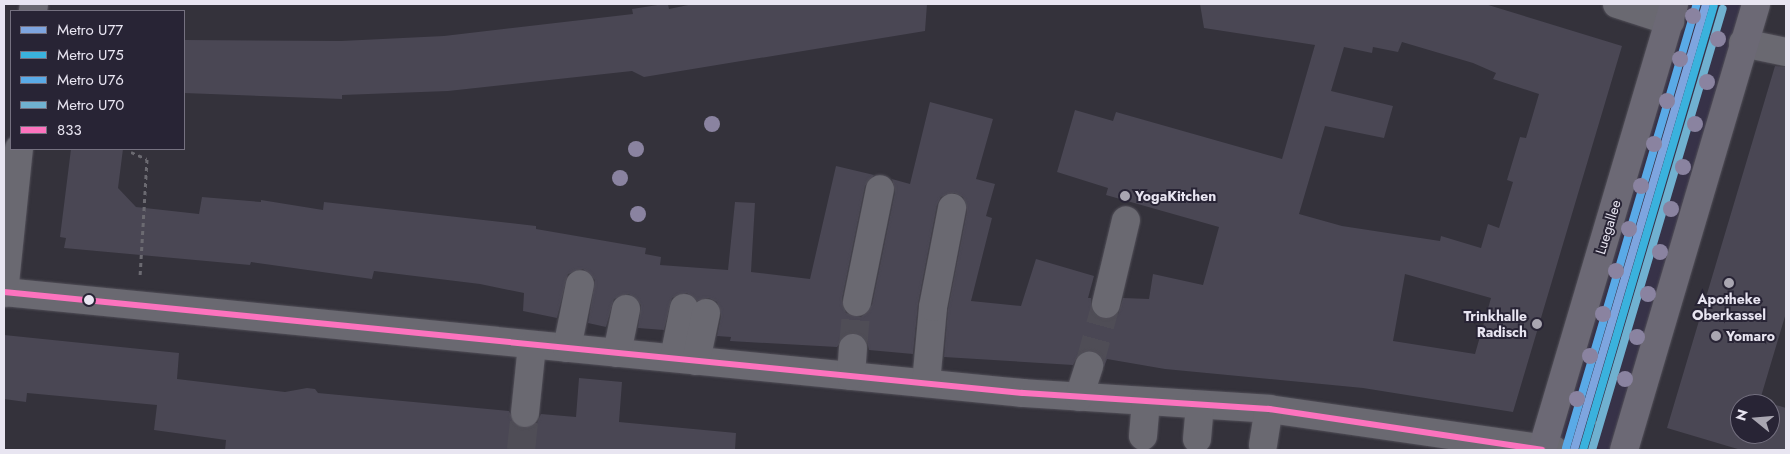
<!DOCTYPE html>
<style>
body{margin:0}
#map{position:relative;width:1790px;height:454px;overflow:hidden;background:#34323b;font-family:Jost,sans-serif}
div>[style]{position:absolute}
.built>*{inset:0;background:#373248}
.building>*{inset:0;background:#4a4754}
.minor-tunnel>*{height:28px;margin-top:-14px;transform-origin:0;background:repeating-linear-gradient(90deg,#4f4d56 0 28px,transparent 0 42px)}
.path>*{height:3px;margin-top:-1.5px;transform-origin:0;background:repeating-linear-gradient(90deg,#6b6a71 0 4px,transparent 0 8px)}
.roads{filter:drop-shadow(0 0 1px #514f58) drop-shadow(0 0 1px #514f58)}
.minor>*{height:28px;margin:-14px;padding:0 14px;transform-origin:14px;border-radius:14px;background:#6a6971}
.major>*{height:28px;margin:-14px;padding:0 14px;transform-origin:14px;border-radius:14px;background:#6c6975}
.bus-1>*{height:6px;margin:-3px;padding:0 3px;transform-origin:3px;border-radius:3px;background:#fc73be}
.metro-1>*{height:8px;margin:-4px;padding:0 4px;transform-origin:4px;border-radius:4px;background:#7ea5df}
.metro-2>*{height:8px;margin:-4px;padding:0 4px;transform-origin:4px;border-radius:4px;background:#3ab2dd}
.metro-3>*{height:8px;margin:-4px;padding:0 4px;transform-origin:4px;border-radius:4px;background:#5aaae7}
.metro-4>*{height:8px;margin:-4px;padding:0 4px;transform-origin:4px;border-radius:4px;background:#70b1d0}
.trees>*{width:16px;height:16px;margin:-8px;border-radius:50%;background:#8a83a0}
.dots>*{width:14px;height:14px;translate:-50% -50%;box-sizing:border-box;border:2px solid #282435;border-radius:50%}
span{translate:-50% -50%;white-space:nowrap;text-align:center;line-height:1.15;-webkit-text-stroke:4px #282435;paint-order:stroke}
.poi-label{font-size:14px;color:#e8e5f1;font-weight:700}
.left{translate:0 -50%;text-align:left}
.right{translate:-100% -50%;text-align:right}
.street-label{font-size:14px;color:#e8e5f1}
.frame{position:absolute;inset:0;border:5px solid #e8e5f1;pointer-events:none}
.legend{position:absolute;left:10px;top:10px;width:175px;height:140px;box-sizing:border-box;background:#282435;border:1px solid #757180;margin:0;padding:6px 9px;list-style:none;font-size:15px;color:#e8e5f1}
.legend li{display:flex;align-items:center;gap:10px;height:25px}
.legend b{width:25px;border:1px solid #757180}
.north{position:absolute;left:1730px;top:394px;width:50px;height:50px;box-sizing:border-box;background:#282435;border:1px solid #757180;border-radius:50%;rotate:287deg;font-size:14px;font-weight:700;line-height:20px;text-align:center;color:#e8e5f1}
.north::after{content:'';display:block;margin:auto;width:18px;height:22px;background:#a9a6b1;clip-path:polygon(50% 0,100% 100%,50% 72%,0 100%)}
</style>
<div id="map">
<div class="built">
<div style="clip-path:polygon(1688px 4px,1749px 4px,1616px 450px,1557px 450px)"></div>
</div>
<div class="building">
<div style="clip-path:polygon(664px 4px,668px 4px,669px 9px,693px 4px,927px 4px,925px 31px,644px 77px,632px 71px,448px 91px,342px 95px,342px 99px,184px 93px,184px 40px,341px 41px,444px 36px,633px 14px,632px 9px)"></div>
<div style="clip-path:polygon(evenodd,1200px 4px,1485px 4px,1622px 46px,1513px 412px,1363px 388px,1165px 369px,1107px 359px,1104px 367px,1101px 356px,1093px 351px,1079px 354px,1073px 365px,944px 357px,948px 309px,967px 211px,963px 197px,954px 193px,941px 197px,937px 205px,918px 304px,913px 354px,869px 350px,867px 341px,855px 333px,846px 334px,837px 347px,730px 341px,731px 337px,717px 336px,721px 316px,717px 302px,709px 298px,697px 301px,687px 293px,672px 298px,664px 330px,638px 328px,641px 305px,629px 294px,614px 299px,606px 327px,588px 323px,595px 280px,583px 269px,568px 274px,557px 318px,523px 311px,524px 293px,480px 284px,374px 271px,372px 279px,251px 262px,250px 265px,64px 248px,66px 238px,60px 237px,71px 149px,123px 149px,118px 188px,136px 207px,199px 214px,202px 197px,261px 202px,261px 200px,323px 210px,324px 202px,536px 226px,536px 229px,646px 248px,645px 254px,661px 257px,660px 265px,728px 270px,735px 202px,755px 203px,751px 272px,810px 279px,836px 166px,874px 175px,865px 186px,842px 299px,846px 313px,861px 317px,872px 305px,895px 192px,892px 179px,910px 184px,930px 102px,993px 119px,976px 179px,995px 184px,986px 216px,992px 218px,971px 301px,1021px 306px,1036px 259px,1094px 276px,1088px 298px,1091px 298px,1091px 309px,1102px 319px,1110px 319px,1118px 314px,1123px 298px,1149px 299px,1153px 274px,1203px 285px,1219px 227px,1106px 195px,1108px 188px,1057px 172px,1075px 110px,1113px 121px,1116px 112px,1282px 159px,1315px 45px,1204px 28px,1200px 4px,1402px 42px,1473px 63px,1496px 73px,1493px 79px,1539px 94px,1526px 138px,1520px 137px,1507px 180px,1513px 182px,1499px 228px,1488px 224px,1481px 248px,1441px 236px,1440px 241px,1342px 226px,1299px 214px,1325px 126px,1384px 138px,1393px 106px,1331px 91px,1344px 47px,1372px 53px,1373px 47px,1398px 52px,1402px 42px,1200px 4px,1405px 274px,1491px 298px,1475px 354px,1393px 341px,1405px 274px)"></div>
<div style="clip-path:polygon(evenodd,1775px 66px,1786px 67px,1786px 313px,1760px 400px,1786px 408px,1786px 450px,1741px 450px,1667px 428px,1775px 66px,1740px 404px,1770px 404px,1770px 434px,1740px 434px,1740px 404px)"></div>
<div style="clip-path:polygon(4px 335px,179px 353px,177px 379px,285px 392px,307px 388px,315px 389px,318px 393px,509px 411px,515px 425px,524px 429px,537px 423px,541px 414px,576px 417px,579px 378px,622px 382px,619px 422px,736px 433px,735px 450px,225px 450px,226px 440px,154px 430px,157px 405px,27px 393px,26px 402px,4px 399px)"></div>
</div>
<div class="minor-tunnel">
<div style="left:853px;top:348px;width:46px;rotate:-85deg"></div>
<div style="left:1089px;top:366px;width:64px;rotate:-74.7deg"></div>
<div style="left:521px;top:450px;width:37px;rotate:-84deg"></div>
</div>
<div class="path">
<div style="left:131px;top:152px;width:17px;rotate:24deg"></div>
<div style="left:147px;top:159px;width:119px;rotate:93.4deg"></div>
<div style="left:1579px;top:421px;width:24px;rotate:5deg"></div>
</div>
<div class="roads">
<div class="minor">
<div style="left:1617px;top:4px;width:56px;rotate:17.8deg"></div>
<div style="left:33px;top:11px;width:7px;rotate:-82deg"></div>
<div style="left:1743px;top:43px;width:44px;rotate:11.8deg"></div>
<div style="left:4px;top:292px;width:1024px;rotate:5.66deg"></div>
<div style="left:1023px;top:393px;width:247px;rotate:3.7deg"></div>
<div style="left:1269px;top:409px;width:288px;rotate:8.2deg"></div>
<div style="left:4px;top:293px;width:145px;rotate:-84.1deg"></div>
<div style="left:857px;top:302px;width:115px;rotate:-78.5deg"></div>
<div style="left:1106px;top:304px;width:86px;rotate:-76.6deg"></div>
<div style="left:567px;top:348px;width:65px;rotate:-78.5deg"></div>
<div style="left:617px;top:353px;width:45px;rotate:-78.4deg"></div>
<div style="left:674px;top:358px;width:51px;rotate:-78.7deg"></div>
<div style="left:696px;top:361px;width:49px;rotate:-78.2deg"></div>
<div style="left:851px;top:376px;width:28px;rotate:-86deg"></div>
<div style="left:926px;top:383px;width:76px;rotate:-84.7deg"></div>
<div style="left:933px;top:307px;width:101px;rotate:-79.1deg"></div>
<div style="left:1079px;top:397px;width:33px;rotate:-72deg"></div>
<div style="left:525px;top:413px;width:68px;rotate:-84.1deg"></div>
<div style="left:1143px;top:436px;width:35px;rotate:-85deg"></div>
<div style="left:1197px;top:439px;width:34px;rotate:-85deg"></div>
<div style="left:1263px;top:445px;width:36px;rotate:-81deg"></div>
</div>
<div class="major">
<div style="left:1542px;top:450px;width:465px;rotate:-73.5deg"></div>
<div style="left:1624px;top:450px;width:465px;rotate:-73.5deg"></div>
</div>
</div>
<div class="bus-1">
<div style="left:4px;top:292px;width:1024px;rotate:5.66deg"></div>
<div style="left:1023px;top:393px;width:247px;rotate:3.7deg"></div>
<div style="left:1269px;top:409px;width:276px;rotate:8.5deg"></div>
</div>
<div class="metro-1">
<div style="left:1574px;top:450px;width:465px;rotate:-73.5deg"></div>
</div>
<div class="metro-2">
<div style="left:1583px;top:450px;width:463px;rotate:-73.6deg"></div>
</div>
<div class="metro-3">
<div style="left:1566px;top:448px;width:463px;rotate:-73.6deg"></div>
</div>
<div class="metro-4">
<div style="left:1592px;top:450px;width:460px;rotate:-73.5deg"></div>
</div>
<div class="trees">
<div style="left:1693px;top:16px"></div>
<div style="left:1718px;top:39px"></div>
<div style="left:1680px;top:59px"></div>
<div style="left:1707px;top:82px"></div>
<div style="left:1667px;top:101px"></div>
<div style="left:712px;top:124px"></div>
<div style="left:1695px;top:124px"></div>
<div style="left:1654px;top:144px"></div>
<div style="left:636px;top:149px"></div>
<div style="left:1683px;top:167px"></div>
<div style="left:620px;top:178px"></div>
<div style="left:1641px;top:186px"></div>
<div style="left:1671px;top:209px"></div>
<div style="left:638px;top:214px"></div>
<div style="left:1629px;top:229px"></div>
<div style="left:1660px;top:252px"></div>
<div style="left:1616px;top:271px"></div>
<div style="left:1648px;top:294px"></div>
<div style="left:1603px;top:314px"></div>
<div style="left:1637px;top:337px"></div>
<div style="left:1590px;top:356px"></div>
<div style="left:1625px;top:379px"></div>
<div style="left:1577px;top:399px"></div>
</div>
<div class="dots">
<div style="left:1125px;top:196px;background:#a9a6b1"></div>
<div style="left:1729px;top:283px;background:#a9a6b1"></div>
<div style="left:89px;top:300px;background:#e8e5f1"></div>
<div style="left:1537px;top:324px;background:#a9a6b1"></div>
<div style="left:1716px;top:336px;background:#a9a6b1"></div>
</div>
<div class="poi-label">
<span class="left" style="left:1135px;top:196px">YogaKitchen</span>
<span style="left:1729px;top:307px">Apotheke<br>Oberkassel</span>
<span class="right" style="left:1527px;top:324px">Trinkhalle<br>Radisch</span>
<span class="left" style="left:1726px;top:336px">Yomaro</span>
</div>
<div class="street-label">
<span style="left:1608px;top:227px;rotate:-73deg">Luegallee</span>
</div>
<div class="frame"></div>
<ul class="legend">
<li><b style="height:6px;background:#7ea5df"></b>Metro U77</li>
<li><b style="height:6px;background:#3ab2dd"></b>Metro U75</li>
<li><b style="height:6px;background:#5aaae7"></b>Metro U76</li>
<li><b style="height:6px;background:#70b1d0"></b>Metro U70</li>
<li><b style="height:6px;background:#fc73be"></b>833</li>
</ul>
<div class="north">N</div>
</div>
